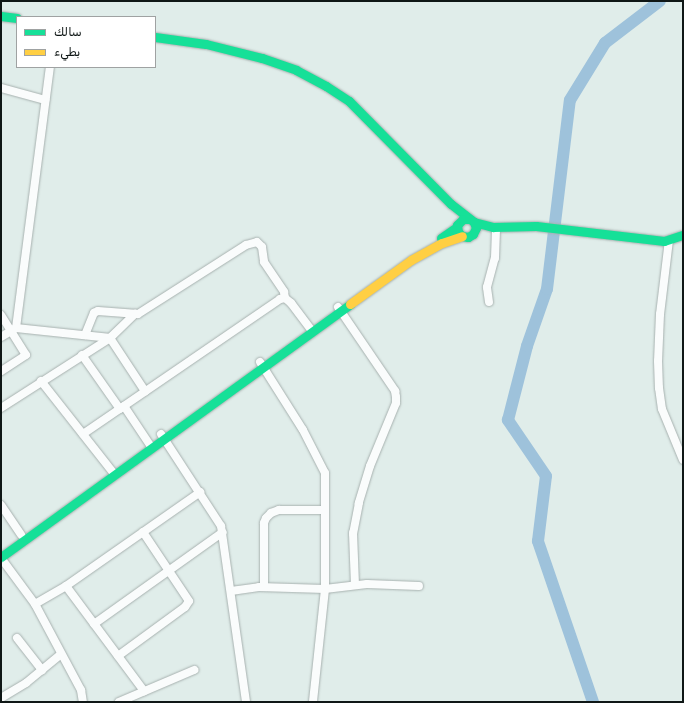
<!DOCTYPE html>
<meta charset="utf-8">
<style>
body{margin:0}
#map{position:relative;width:684px;height:703px;overflow:hidden;background:#e0edea;font-family:Rubik,"Noto Sans Arabic",sans-serif}
div>[style]{position:absolute}
.river>*{height:12px;margin:-6px;padding:0 6px;transform-origin:6px;border-radius:6px;background:#9ec2db}
.roads{filter:drop-shadow(0 0 1px #a7b1af) drop-shadow(0 0 1px #a7b1af)}
.street>*{height:8px;margin:-4px;padding:0 4px;transform-origin:4px;border-radius:4px;background:#fafcfc}
.fast>*{height:9px;margin:-4.5px;padding:0 4.5px;transform-origin:4.5px;border-radius:4.5px;background:#16e098}
.slow>*{height:9px;margin:-4.5px;padding:0 4.5px;transform-origin:4.5px;border-radius:4.5px;background:#ffcf43}
span{translate:-50% -50%;white-space:nowrap;text-align:center;line-height:1.15;-webkit-text-stroke:4px #fff;paint-order:stroke}
.frame{position:absolute;inset:0;border:2px solid #0f1716;pointer-events:none}
.legend{position:absolute;left:16px;top:16px;width:140px;height:52px;box-sizing:border-box;background:#fff;border:1px solid #9fa2a2;margin:0;padding:5px 7px;list-style:none;font-size:12px;color:#0f1716}
.legend li{display:flex;align-items:center;gap:8px;height:20px}
.legend b{width:20px;border:1px solid #9fa2a2}
</style>
<div id="map">
<div class="river">
<div style="left:593px;top:702px;width:170px;rotate:-108.9deg"></div>
<div style="left:538px;top:541px;width:65px;rotate:-83deg"></div>
<div style="left:546px;top:476px;width:68px;rotate:-124.2deg"></div>
<div style="left:508px;top:420px;width:76px;rotate:-75.6deg"></div>
<div style="left:527px;top:346px;width:60px;rotate:-70.7deg"></div>
<div style="left:547px;top:289px;width:190px;rotate:-83.1deg"></div>
<div style="left:570px;top:100px;width:67px;rotate:-58.4deg"></div>
<div style="left:605px;top:43px;width:69px;rotate:-37.4deg"></div>
</div>
<div class="roads">
<div class="street">
<div style="left:1px;top:88px;width:46px;rotate:15.3deg"></div>
<div style="left:669px;top:240px;width:75px;rotate:96.9deg"></div>
<div style="left:660px;top:314px;width:47px;rotate:92.4deg"></div>
<div style="left:658px;top:361px;width:27px;rotate:88deg"></div>
<div style="left:659px;top:388px;width:21px;rotate:82deg"></div>
<div style="left:662px;top:409px;width:55px;rotate:67.6deg"></div>
<div style="left:489px;top:302px;width:15px;rotate:-98deg"></div>
<div style="left:487px;top:287px;width:30px;rotate:-75deg"></div>
<div style="left:495px;top:258px;width:30px;rotate:-88deg"></div>
<div style="left:338px;top:307px;width:102px;rotate:55.8deg"></div>
<div style="left:395px;top:391px;width:6px;rotate:81deg"></div>
<div style="left:396px;top:397px;width:6px;rotate:90deg"></div>
<div style="left:396px;top:403px;width:68px;rotate:112.4deg"></div>
<div style="left:370px;top:466px;width:39px;rotate:107deg"></div>
<div style="left:359px;top:503px;width:31px;rotate:101deg"></div>
<div style="left:353px;top:533px;width:52px;rotate:87.8deg"></div>
<div style="left:1px;top:315px;width:47px;rotate:58deg"></div>
<div style="left:26px;top:355px;width:30px;rotate:147deg"></div>
<div style="left:16px;top:328px;width:263px;rotate:-82.6deg"></div>
<div style="left:85px;top:335px;width:24px;rotate:-68deg"></div>
<div style="left:94px;top:313px;width:4px;rotate:-27deg"></div>
<div style="left:98px;top:311px;width:40px;rotate:4.3deg"></div>
<div style="left:138px;top:314px;width:128px;rotate:-32.6deg"></div>
<div style="left:246px;top:245px;width:11px;rotate:-15deg"></div>
<div style="left:257px;top:242px;width:7px;rotate:45deg"></div>
<div style="left:262px;top:247px;width:15px;rotate:82deg"></div>
<div style="left:264px;top:262px;width:36px;rotate:56deg"></div>
<div style="left:284px;top:292px;width:6px;rotate:81deg"></div>
<div style="left:1px;top:337px;width:17px;rotate:-31deg"></div>
<div style="left:16px;top:328px;width:95px;rotate:6.1deg"></div>
<div style="left:110px;top:338px;width:64px;rotate:56.6deg"></div>
<div style="left:82px;top:355px;width:66px;rotate:54.9deg"></div>
<div style="left:260px;top:362px;width:80px;rotate:57.7deg"></div>
<div style="left:303px;top:430px;width:48px;rotate:62.9deg"></div>
<div style="left:325px;top:473px;width:116px;rotate:90deg"></div>
<div style="left:325px;top:589px;width:114px;rotate:96.1deg"></div>
<div style="left:41px;top:381px;width:120px;rotate:51.8deg"></div>
<div style="left:124px;top:406px;width:50px;rotate:56.3deg"></div>
<div style="left:1px;top:408px;width:130px;rotate:-32.7deg"></div>
<div style="left:110px;top:338px;width:35px;rotate:-44deg"></div>
<div style="left:83px;top:434px;width:239px;rotate:-34.4deg"></div>
<div style="left:280px;top:299px;width:5px;rotate:-11deg"></div>
<div style="left:285px;top:298px;width:8px;rotate:40deg"></div>
<div style="left:291px;top:303px;width:36px;rotate:53deg"></div>
<div style="left:161px;top:434px;width:110px;rotate:56.9deg"></div>
<div style="left:221px;top:526px;width:178px;rotate:81.9deg"></div>
<div style="left:1px;top:505px;width:36px;rotate:56deg"></div>
<div style="left:1px;top:558px;width:57px;rotate:53.5deg"></div>
<div style="left:35px;top:604px;width:98px;rotate:61.9deg"></div>
<div style="left:81px;top:690px;width:12px;rotate:81deg"></div>
<div style="left:66px;top:586px;width:131px;rotate:53.4deg"></div>
<div style="left:264px;top:587px;width:64px;rotate:-90deg"></div>
<div style="left:264px;top:523px;width:5px;rotate:-68deg"></div>
<div style="left:266px;top:518px;width:7px;rotate:-45deg"></div>
<div style="left:271px;top:513px;width:9px;rotate:-21deg"></div>
<div style="left:279px;top:510px;width:46px"></div>
<div style="left:231px;top:591px;width:28px;rotate:-8deg"></div>
<div style="left:259px;top:587px;width:66px;rotate:1.7deg"></div>
<div style="left:325px;top:589px;width:42px;rotate:-6.8deg"></div>
<div style="left:367px;top:584px;width:52px;rotate:2.2deg"></div>
<div style="left:35px;top:604px;width:36px;rotate:-30deg"></div>
<div style="left:66px;top:586px;width:164px;rotate:-35deg"></div>
<div style="left:94px;top:624px;width:158px;rotate:-35.5deg"></div>
<div style="left:17px;top:638px;width:41px;rotate:52deg"></div>
<div style="left:118px;top:656px;width:83px;rotate:-36.2deg"></div>
<div style="left:185px;top:607px;width:7px;rotate:-56deg"></div>
<div style="left:189px;top:601px;width:83px;rotate:-123.7deg"></div>
<div style="left:1px;top:698px;width:29px;rotate:-31deg"></div>
<div style="left:26px;top:683px;width:45px;rotate:-39.6deg"></div>
<div style="left:119px;top:702px;width:82px;rotate:-23.1deg"></div>
</div>
<div class="fast">
<div style="left:1px;top:16px;width:16px;rotate:7deg"></div>
<div style="left:155px;top:37px;width:51px;rotate:7.8deg"></div>
<div style="left:206px;top:44px;width:58px;rotate:14deg"></div>
<div style="left:262px;top:58px;width:36px;rotate:19deg"></div>
<div style="left:296px;top:70px;width:34px;rotate:28deg"></div>
<div style="left:326px;top:86px;width:27px;rotate:33deg"></div>
<div style="left:349px;top:101px;width:145px;rotate:45.3deg"></div>
<div style="left:451px;top:204px;width:29px;rotate:38deg"></div>
<div style="left:474px;top:222px;width:6px;rotate:72deg"></div>
<div style="left:476px;top:228px;width:7px;rotate:117deg"></div>
<div style="left:473px;top:234px;width:6px;rotate:149deg"></div>
<div style="left:468px;top:237px;width:6px;rotate:-171deg"></div>
<div style="left:462px;top:236px;width:6px;rotate:-135deg"></div>
<div style="left:458px;top:232px;width:7px;rotate:-98deg"></div>
<div style="left:457px;top:225px;width:8px;rotate:-45deg"></div>
<div style="left:463px;top:219px;width:6px"></div>
<div style="left:474px;top:222px;width:20px;rotate:15deg"></div>
<div style="left:493px;top:227px;width:43px;rotate:-1.3deg"></div>
<div style="left:536px;top:226px;width:129px;rotate:6.7deg"></div>
<div style="left:664px;top:241px;width:20px;rotate:-18deg"></div>
<div style="left:441px;top:238px;width:19px;rotate:-35deg"></div>
<div style="left:1px;top:557px;width:431px;rotate:-35.9deg"></div>
</div>
<div class="slow">
<div style="left:350px;top:304px;width:75px;rotate:-35.8deg"></div>
<div style="left:411px;top:260px;width:35px;rotate:-29deg"></div>
<div style="left:442px;top:243px;width:21px;rotate:-19deg"></div>
</div>
</div>
<div class="frame"></div>
<ul class="legend">
<li><b style="height:5px;background:#16e098"></b>سالك</li>
<li><b style="height:5px;background:#ffcf43"></b>بطيء</li>
</ul>
</div>
